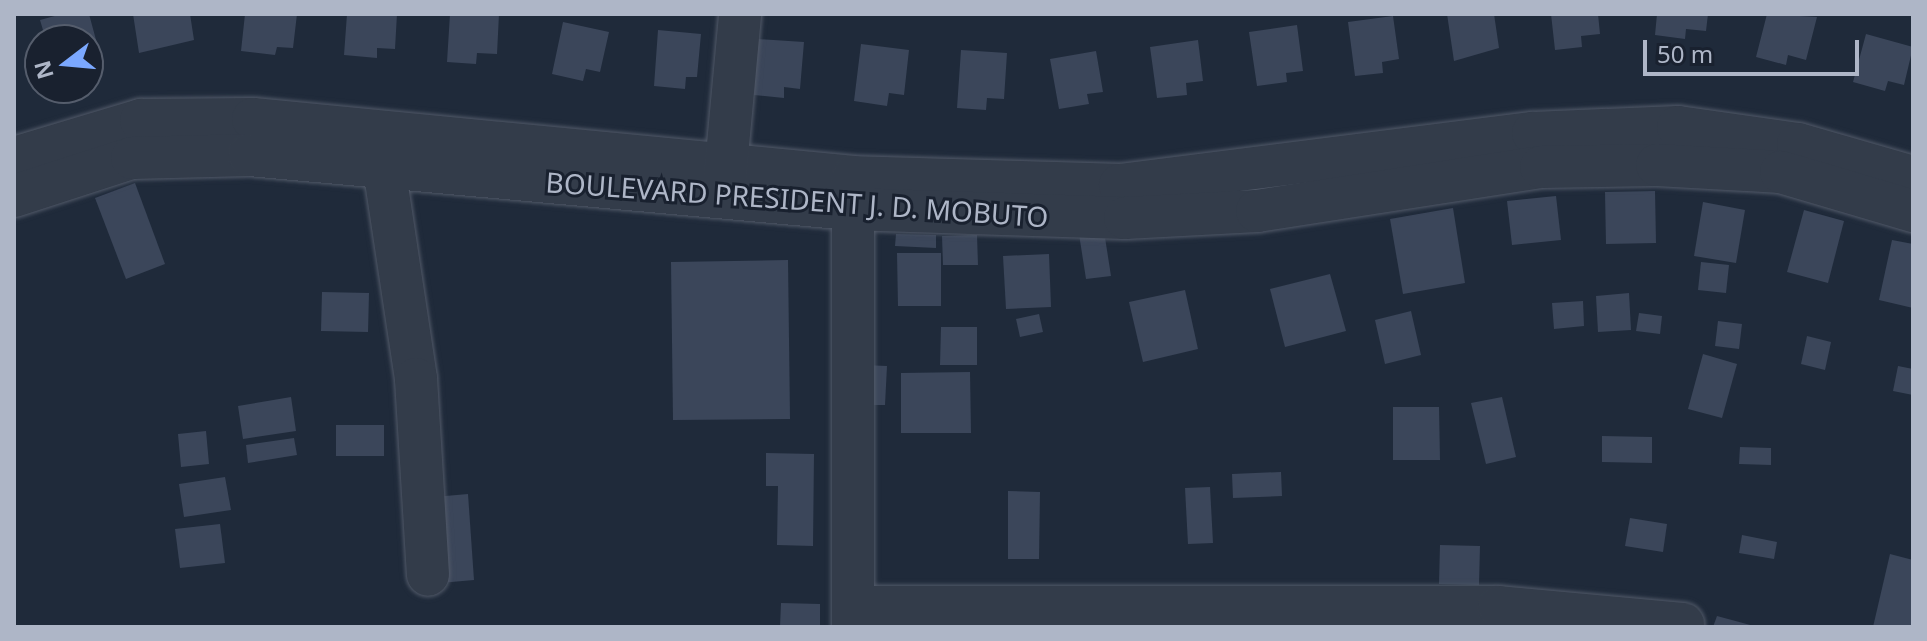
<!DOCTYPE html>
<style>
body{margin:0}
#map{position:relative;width:1927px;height:641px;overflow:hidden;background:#1f2a3a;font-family:"Noto Sans",sans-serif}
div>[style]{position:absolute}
.building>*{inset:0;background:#3b465a}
.roads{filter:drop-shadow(0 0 2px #515968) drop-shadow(0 0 2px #515968)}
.minor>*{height:42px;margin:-21px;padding:0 21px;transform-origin:21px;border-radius:21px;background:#333c4a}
span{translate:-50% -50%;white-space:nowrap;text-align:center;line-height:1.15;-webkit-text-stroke:6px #19212f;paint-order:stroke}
.street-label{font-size:28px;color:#aeb6c7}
.frame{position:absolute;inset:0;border:16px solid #aeb6c7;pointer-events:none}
.north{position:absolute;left:24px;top:24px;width:80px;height:80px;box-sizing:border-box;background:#19212f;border:2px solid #555d6c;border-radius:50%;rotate:254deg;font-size:22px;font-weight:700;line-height:32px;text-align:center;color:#aeb6c7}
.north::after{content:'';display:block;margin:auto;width:28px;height:36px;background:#7ba8ff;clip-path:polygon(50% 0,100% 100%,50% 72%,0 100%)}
.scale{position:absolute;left:1643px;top:40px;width:216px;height:36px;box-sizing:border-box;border:4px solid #aeb6c7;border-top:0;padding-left:10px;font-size:24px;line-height:28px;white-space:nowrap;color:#aeb6c7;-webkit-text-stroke:6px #19212f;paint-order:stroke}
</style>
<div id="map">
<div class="building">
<div style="clip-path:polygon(62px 14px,89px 14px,102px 62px,88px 66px,88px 40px,46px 40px,40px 20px)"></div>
<div style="clip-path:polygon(133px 14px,190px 14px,194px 40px,139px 53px)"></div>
<div style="clip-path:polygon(245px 14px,297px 14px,293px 48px,277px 47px,275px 55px,241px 51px)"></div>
<div style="clip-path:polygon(347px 14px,397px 14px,395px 49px,377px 48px,377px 58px,344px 55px)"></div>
<div style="clip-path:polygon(450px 14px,499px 14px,497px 54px,477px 53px,476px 64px,447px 62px)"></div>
<div style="clip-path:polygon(1447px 14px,1494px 14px,1499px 48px,1454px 61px)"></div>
<div style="clip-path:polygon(1551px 14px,1598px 14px,1600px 34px,1581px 36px,1582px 47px,1555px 50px)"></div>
<div style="clip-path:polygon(1657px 14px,1708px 14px,1706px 31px,1686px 29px,1685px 39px,1655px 35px)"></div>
<div style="clip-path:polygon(1767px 14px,1817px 17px,1806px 60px,1788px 55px,1786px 65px,1756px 57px)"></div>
<div style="clip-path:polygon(1393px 16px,1399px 59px,1382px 62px,1383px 73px,1355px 76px,1348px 22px)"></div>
<div style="clip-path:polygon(563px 22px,609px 32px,600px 72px,586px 69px,583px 81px,552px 74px)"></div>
<div style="clip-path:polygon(1297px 25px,1303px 71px,1286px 73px,1287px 82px,1257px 86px,1249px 32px)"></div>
<div style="clip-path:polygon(658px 30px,701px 34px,697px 77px,686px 77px,685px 89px,654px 86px)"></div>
<div style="clip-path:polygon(1866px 34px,1913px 47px,1904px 85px,1888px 81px,1885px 91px,1853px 82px)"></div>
<div style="clip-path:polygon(758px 39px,804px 42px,800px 89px,784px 87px,784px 98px,754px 95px)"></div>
<div style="clip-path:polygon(1198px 40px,1203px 81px,1186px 83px,1187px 95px,1157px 98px,1150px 47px)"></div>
<div style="clip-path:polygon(861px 44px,909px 50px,904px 95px,889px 93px,887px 106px,854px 101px)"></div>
<div style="clip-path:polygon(961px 50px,1007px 53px,1004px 99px,987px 98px,986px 110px,957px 108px)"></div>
<div style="clip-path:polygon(1096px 51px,1103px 92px,1087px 94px,1089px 104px,1059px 109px,1050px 59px)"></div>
<div style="clip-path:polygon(135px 183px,165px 264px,126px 279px,95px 198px)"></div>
<div style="clip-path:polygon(1655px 191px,1656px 243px,1606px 244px,1605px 192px)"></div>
<div style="clip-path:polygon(1556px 196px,1561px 240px,1512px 245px,1507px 201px)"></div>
<div style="clip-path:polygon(1703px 202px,1745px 210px,1736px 263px,1694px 256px)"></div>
<div style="clip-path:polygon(1453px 208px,1465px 283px,1403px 294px,1390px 219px)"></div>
<div style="clip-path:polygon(1804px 210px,1844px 221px,1828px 283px,1787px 272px)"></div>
<div style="clip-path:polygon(1104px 231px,1111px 276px,1086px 279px,1079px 234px)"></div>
<div style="clip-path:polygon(896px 234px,936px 235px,936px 248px,895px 246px)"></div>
<div style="clip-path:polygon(977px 235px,978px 265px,943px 265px,942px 236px)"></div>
<div style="clip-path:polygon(1892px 240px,1913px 244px,1913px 308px,1879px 300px)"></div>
<div style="clip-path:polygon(897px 253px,941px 253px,941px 306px,898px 306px)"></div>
<div style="clip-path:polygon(1049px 254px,1051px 307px,1006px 309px,1003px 256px)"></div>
<div style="clip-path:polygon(788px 260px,790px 419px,673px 420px,671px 262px)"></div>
<div style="clip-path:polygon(1701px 262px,1729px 265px,1726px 293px,1698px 290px)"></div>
<div style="clip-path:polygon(1330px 274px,1346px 331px,1285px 347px,1270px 289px)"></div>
<div style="clip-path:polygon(1185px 290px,1198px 349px,1143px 362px,1129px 302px)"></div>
<div style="clip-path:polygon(322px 292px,369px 293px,368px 332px,321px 331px)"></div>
<div style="clip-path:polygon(1629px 293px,1631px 330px,1598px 332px,1596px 296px)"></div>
<div style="clip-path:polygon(1583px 301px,1584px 326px,1554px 329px,1552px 303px)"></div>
<div style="clip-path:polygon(1411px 311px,1421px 355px,1385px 364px,1375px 320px)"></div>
<div style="clip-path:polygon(1639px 313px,1662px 316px,1660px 334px,1636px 331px)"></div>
<div style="clip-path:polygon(1039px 314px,1043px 332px,1020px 337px,1016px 319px)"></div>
<div style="clip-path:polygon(1718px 321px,1742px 324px,1739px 349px,1715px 346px)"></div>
<div style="clip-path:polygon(941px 327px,977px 327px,977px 365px,940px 365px)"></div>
<div style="clip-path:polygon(1807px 336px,1831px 342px,1825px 370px,1801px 364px)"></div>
<div style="clip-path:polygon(1703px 354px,1737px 364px,1722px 418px,1688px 409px)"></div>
<div style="clip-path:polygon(864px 365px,887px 366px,885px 405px,863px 405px)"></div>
<div style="clip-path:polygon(1898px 366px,1913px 369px,1913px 395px,1893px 391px)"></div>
<div style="clip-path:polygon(970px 372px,971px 433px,901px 433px,901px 373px)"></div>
<div style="clip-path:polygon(291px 397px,296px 431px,243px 439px,238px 406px)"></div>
<div style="clip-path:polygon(1502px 397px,1516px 457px,1486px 464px,1471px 403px)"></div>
<div style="clip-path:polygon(1393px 407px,1439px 407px,1440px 460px,1393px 460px)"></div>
<div style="clip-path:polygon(336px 425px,384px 425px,384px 456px,336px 456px)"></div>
<div style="clip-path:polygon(206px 431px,209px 464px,181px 467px,178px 434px)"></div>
<div style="clip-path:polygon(1602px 436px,1652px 437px,1652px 463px,1602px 462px)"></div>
<div style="clip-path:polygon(294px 438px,297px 455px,248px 463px,246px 445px)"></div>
<div style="clip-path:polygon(1740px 447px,1771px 448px,1771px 465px,1739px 464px)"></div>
<div style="clip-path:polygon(766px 453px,814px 454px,813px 546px,777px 545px,778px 486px,766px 486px)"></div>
<div style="clip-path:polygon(1281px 472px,1282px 496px,1233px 498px,1232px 474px)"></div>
<div style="clip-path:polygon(225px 477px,231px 510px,184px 517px,179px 484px)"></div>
<div style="clip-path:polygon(1210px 487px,1213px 543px,1188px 544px,1185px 488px)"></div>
<div style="clip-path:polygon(1008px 491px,1040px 492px,1039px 559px,1008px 559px)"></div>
<div style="clip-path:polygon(468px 494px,474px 580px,440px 583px,434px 497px)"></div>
<div style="clip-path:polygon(1630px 518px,1667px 524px,1663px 552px,1625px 546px)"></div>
<div style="clip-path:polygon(220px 524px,225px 563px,180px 568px,175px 529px)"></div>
<div style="clip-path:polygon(1742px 535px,1777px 542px,1774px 559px,1739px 553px)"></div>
<div style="clip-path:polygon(1440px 545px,1480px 546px,1479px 585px,1439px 584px)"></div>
<div style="clip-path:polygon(1890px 554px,1913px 560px,1913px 627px,1873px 627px)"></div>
<div style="clip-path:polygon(781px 603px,820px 604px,820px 627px,780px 627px)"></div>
<div style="clip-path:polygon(1717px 616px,1754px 626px,1753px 627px,1713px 627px)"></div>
</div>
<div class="roads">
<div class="minor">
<div style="left:387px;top:143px;width:24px;rotate:97deg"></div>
<div style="left:384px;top:167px;width:214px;rotate:81.4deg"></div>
<div style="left:416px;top:379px;width:196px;rotate:86.5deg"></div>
<div style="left:14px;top:158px;width:133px;rotate:-16.7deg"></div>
<div style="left:141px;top:120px;width:112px;rotate:-0.5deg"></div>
<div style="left:253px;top:119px;width:603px;rotate:5.52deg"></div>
<div style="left:853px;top:177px;width:267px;rotate:1.7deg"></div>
<div style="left:1120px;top:185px;width:416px;rotate:-7.2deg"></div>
<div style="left:1533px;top:133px;width:145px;rotate:-2.4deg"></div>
<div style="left:1678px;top:127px;width:121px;rotate:8.1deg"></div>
<div style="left:1798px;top:144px;width:120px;rotate:16deg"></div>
<div style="left:724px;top:188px;width:175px;rotate:-84.7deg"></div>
<div style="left:14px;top:196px;width:124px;rotate:-17.9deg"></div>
<div style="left:132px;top:158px;width:117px;rotate:-1.5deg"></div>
<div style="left:249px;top:155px;width:604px;rotate:5.13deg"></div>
<div style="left:851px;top:209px;width:274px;rotate:1.9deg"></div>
<div style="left:1125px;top:218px;width:132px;rotate:-3deg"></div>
<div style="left:1257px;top:211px;width:287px;rotate:-8.8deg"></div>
<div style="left:1541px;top:167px;width:116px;rotate:-1deg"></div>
<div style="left:1657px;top:165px;width:124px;rotate:3.2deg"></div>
<div style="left:1781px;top:172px;width:138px;rotate:16.5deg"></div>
<div style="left:854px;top:607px;width:645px"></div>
<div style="left:1499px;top:607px;width:185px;rotate:5.3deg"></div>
<div style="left:853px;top:627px;width:445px;rotate:-90deg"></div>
</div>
</div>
<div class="street-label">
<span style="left:797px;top:199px;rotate:4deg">BOULEVARD PRESIDENT J. D. MOBUTO</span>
</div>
<div class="frame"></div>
<div class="north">N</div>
<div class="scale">50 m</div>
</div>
